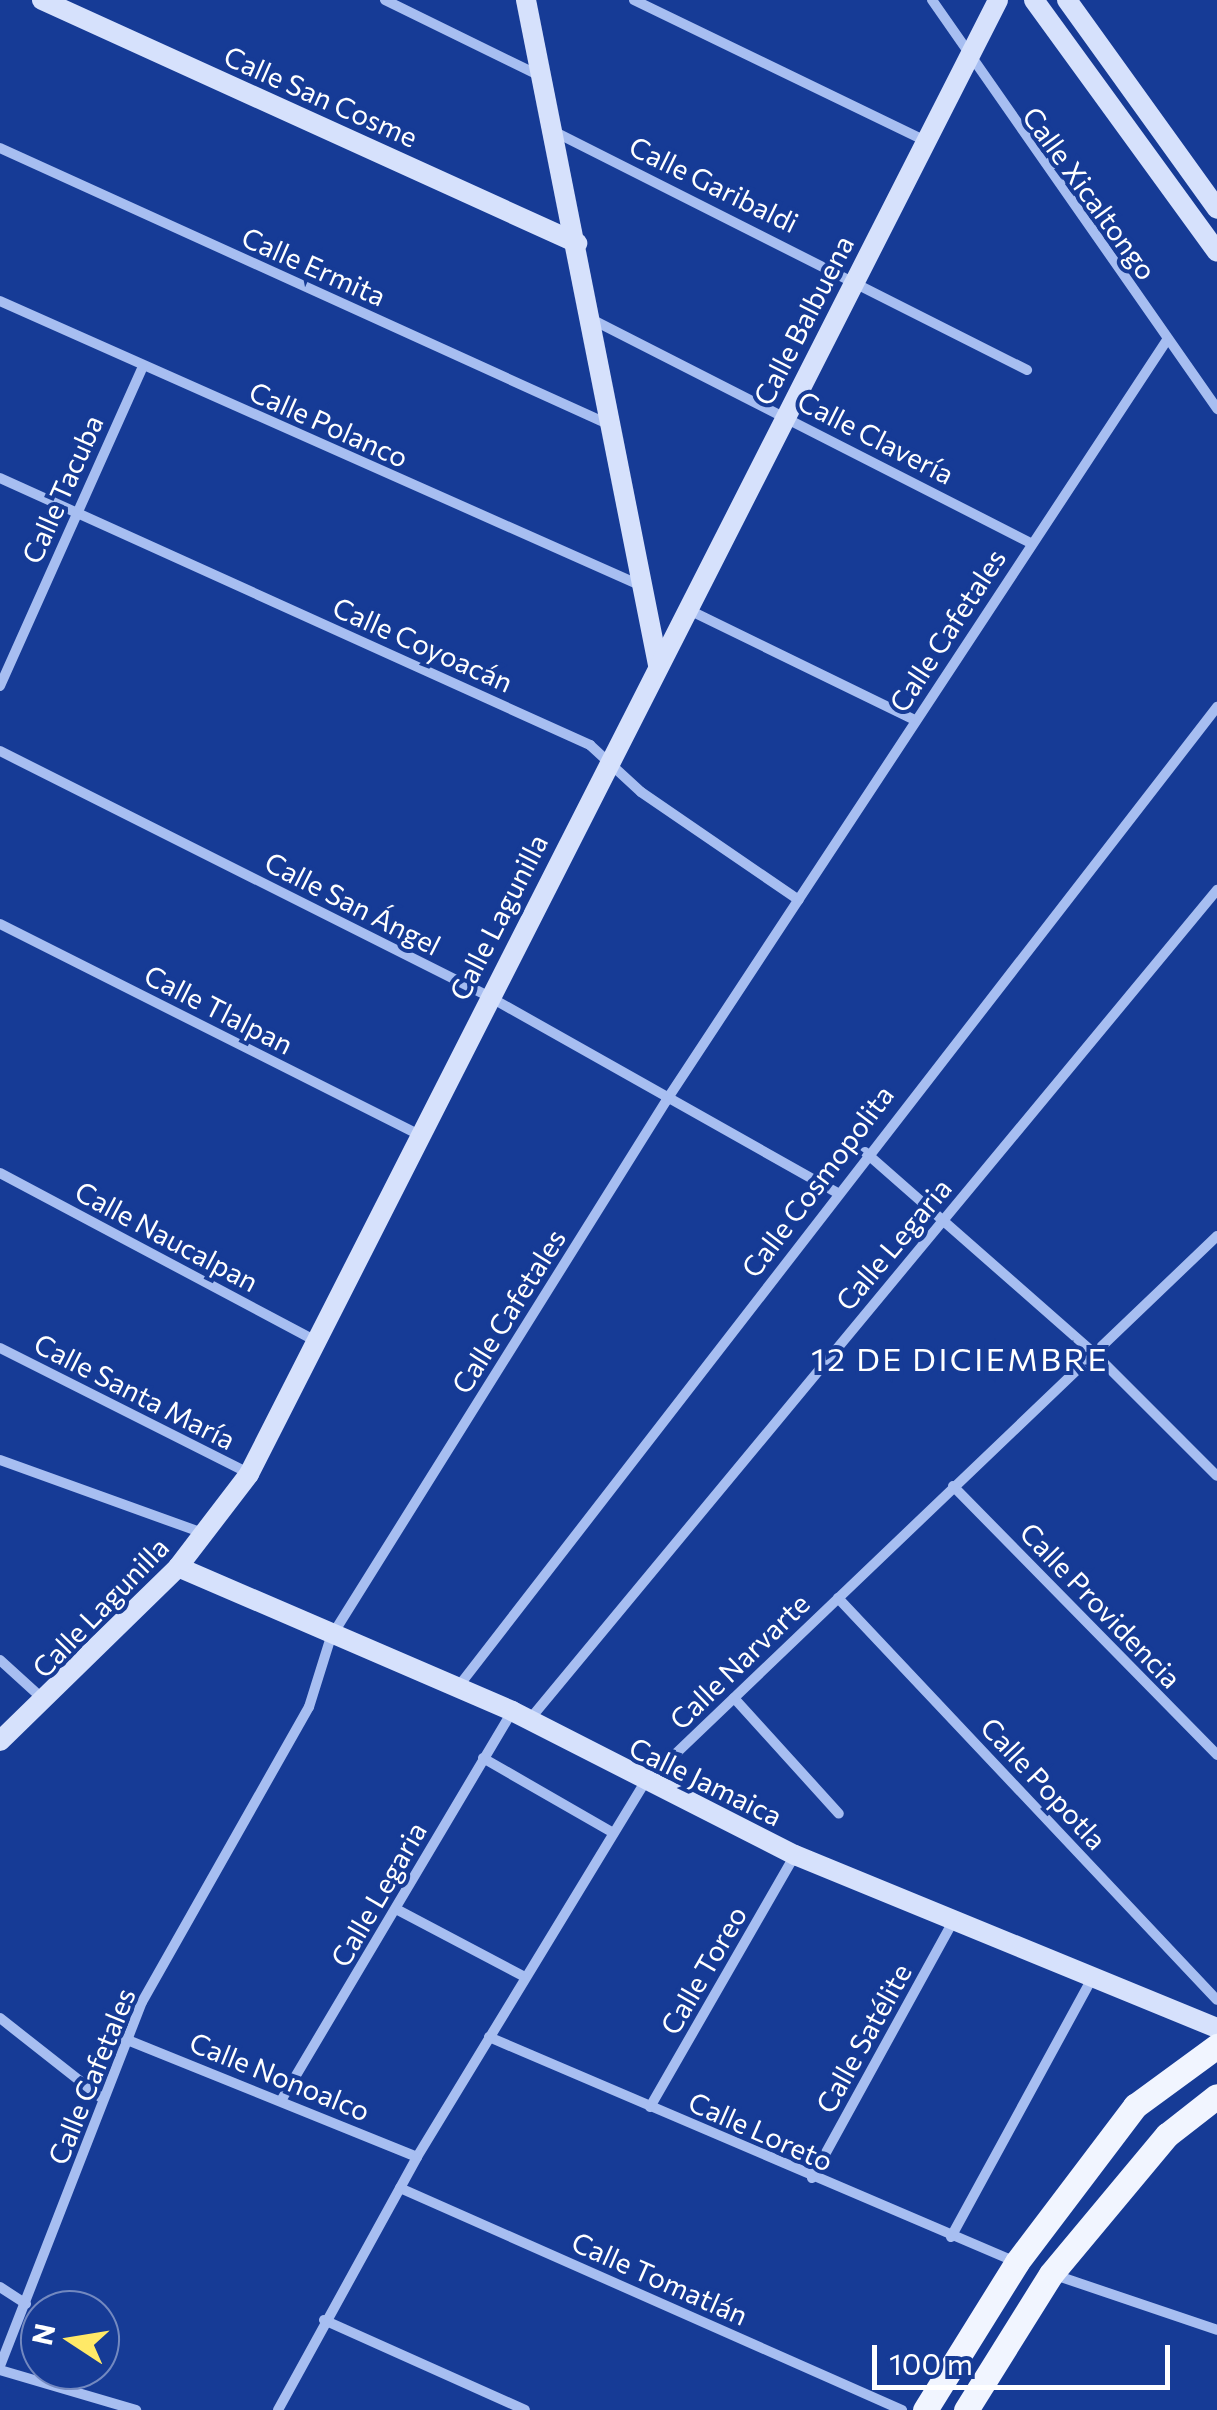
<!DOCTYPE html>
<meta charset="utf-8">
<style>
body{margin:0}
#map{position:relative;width:1217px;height:2410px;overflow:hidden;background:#163b96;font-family:Commissioner,sans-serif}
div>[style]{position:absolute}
.street>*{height:10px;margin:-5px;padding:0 5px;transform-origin:5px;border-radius:5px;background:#a7bef1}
.secondary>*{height:20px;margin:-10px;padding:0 10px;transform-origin:10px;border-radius:10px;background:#d6e1fc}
.primary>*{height:25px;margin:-12.5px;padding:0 12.5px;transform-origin:12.5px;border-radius:12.5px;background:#f1f5ff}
span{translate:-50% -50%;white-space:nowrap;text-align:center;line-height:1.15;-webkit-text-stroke:8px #163b96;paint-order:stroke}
.street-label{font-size:28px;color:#fff}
.quarter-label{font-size:32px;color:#fff;letter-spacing:2.5px}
.north{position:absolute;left:20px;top:2290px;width:100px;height:100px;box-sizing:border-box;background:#163b96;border:2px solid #7389c0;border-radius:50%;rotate:282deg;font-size:28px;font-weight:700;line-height:40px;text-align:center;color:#fff}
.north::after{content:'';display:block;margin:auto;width:35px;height:45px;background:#ffe967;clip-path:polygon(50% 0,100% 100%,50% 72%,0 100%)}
.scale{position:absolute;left:872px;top:2345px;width:298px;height:45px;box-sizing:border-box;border:5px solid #fff;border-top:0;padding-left:12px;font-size:30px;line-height:35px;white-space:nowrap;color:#fff;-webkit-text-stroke:8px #163b96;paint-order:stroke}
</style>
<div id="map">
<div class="street">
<div style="left:385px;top:0;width:173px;rotate:26.1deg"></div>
<div style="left:634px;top:0;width:324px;rotate:25.8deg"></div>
<div style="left:932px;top:0;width:499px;rotate:55.1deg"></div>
<div style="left:553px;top:131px;width:531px;rotate:26.76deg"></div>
<div style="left:0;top:148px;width:668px;rotate:24.42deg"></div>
<div style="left:0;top:301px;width:702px;rotate:23.94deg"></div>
<div style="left:593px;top:320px;width:492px;rotate:27deg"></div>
<div style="left:0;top:478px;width:648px;rotate:24.35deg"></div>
<div style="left:590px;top:745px;width:69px;rotate:42.7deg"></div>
<div style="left:641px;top:792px;width:191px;rotate:34.4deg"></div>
<div style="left:687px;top:609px;width:254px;rotate:26deg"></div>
<div style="left:0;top:686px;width:350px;rotate:-65.9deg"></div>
<div style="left:0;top:751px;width:546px;rotate:26.66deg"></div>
<div style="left:488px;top:996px;width:401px;rotate:29.4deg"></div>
<div style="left:0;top:924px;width:468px;rotate:26.7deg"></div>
<div style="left:865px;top:1152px;width:303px;rotate:41.3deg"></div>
<div style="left:1093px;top:1352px;width:175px;rotate:45deg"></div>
<div style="left:0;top:1173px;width:353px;rotate:28deg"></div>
<div style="left:0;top:1348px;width:278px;rotate:26.7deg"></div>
<div style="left:0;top:1460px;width:216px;rotate:19.8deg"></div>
<div style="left:953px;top:1486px;width:377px;rotate:45.5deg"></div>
<div style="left:838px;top:1598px;width:552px;rotate:46.69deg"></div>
<div style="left:0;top:1660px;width:61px;rotate:42.3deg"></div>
<div style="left:458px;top:1687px;width:1240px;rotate:-52.24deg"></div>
<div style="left:734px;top:1698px;width:156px;rotate:47.8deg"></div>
<div style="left:530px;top:1719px;width:1077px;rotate:-50.35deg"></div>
<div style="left:483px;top:1758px;width:146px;rotate:29.9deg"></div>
<div style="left:396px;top:1909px;width:146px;rotate:27.8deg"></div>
<div style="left:0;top:2018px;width:131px;rotate:38.2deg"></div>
<div style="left:489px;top:2037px;width:573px;rotate:23.12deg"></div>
<div style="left:125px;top:2039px;width:315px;rotate:22deg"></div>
<div style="left:282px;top:2099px;width:451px;rotate:-59.3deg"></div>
<div style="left:650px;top:2107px;width:291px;rotate:-60.1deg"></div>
<div style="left:812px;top:2178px;width:294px;rotate:-61.2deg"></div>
<div style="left:400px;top:2188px;width:549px;rotate:23.86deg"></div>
<div style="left:951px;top:2237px;width:296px;rotate:-61.4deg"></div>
<div style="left:1052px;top:2274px;width:174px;rotate:18.7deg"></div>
<div style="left:0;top:2287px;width:31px;rotate:33deg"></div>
<div style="left:324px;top:2320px;width:220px;rotate:24.1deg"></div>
<div style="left:0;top:2366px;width:391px;rotate:-68.7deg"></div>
<div style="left:142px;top:2002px;width:339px;rotate:-60.5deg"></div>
<div style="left:309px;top:1707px;width:73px;rotate:-72.6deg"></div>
<div style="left:331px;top:1637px;width:632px;rotate:-57.99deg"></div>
<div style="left:666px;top:1101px;width:911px;rotate:-56.64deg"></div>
<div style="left:0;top:2370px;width:142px;rotate:16.4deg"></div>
<div style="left:278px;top:2410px;width:289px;rotate:-61.2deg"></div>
<div style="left:417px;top:2157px;width:437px;rotate:-58.7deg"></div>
<div style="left:644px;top:1784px;width:793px;rotate:-43.72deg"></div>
</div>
<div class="secondary">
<div style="left:42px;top:0;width:588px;rotate:24.43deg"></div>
<div style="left:526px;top:0;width:678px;rotate:78.77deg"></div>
<div style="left:1034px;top:0;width:311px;rotate:54deg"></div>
<div style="left:1067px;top:0;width:257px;rotate:54.3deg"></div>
<div style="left:178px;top:1567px;width:364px;rotate:23.3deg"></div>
<div style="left:512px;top:1711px;width:318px;rotate:27deg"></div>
<div style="left:795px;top:1855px;width:456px;rotate:22.3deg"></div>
<div style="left:0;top:1741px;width:249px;rotate:-44.3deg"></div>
<div style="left:178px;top:1567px;width:117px;rotate:-52.6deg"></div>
<div style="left:249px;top:1474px;width:1653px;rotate:-63.06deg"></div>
</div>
<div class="primary">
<div style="left:925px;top:2410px;width:174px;rotate:-58.1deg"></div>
<div style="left:1017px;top:2262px;width:196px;rotate:-52.9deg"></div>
<div style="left:1135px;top:2106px;width:102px;rotate:-36.2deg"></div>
<div style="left:966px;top:2410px;width:160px;rotate:-58deg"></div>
<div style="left:1051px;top:2274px;width:181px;rotate:-50.2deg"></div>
<div style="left:1167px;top:2135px;width:63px;rotate:-38deg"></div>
</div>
<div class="street-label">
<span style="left:321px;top:96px;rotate:24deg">Calle San Cosme</span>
<span style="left:714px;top:184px;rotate:26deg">Calle Garibaldi</span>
<span style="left:1090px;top:193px;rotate:54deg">Calle Xicaltongo</span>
<span style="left:314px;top:266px;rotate:24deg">Calle Ermita</span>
<span style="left:803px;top:320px;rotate:-63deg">Calle Balbuena</span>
<span style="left:329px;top:424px;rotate:24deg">Calle Polanco</span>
<span style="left:876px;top:437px;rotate:27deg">Calle Clavería</span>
<span style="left:62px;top:489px;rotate:-66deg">Calle Tacuba</span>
<span style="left:947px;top:630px;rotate:-57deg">Calle Cafetales</span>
<span style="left:423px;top:644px;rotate:24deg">Calle Coyoacán</span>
<span style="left:353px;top:903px;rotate:27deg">Calle San Ángel</span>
<span style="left:498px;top:917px;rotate:-63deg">Calle Lagunilla</span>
<span style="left:219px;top:1009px;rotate:27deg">Calle Tlalpan</span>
<span style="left:817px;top:1181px;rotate:-53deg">Calle Cosmopolita</span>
<span style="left:167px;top:1236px;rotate:28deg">Calle Naucalpan</span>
<span style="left:893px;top:1244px;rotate:-50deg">Calle Legaria</span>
<span style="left:508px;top:1311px;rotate:-58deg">Calle Cafetales</span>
<span style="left:135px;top:1391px;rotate:27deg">Calle Santa María</span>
<span style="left:1101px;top:1605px;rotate:46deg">Calle Providencia</span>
<span style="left:100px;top:1607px;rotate:-46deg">Calle Lagunilla</span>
<span style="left:739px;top:1661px;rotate:-44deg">Calle Narvarte</span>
<span style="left:706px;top:1781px;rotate:26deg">Calle Jamaica</span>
<span style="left:1044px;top:1783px;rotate:47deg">Calle Popotla</span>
<span style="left:378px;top:1894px;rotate:-60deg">Calle Legaria</span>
<span style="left:703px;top:1970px;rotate:-60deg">Calle Toreo</span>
<span style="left:863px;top:2038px;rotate:-61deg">Calle Satélite</span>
<span style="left:91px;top:2076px;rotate:-68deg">Calle Cafetales</span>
<span style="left:280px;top:2076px;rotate:22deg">Calle Nonoalco</span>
<span style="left:761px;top:2131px;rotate:24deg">Calle Loreto</span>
<span style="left:660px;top:2278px;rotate:24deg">Calle Tomatlán</span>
</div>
<div class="quarter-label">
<span style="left:960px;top:1358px">12 DE DICIEMBRE</span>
</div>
<div class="north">N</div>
<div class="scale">100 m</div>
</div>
